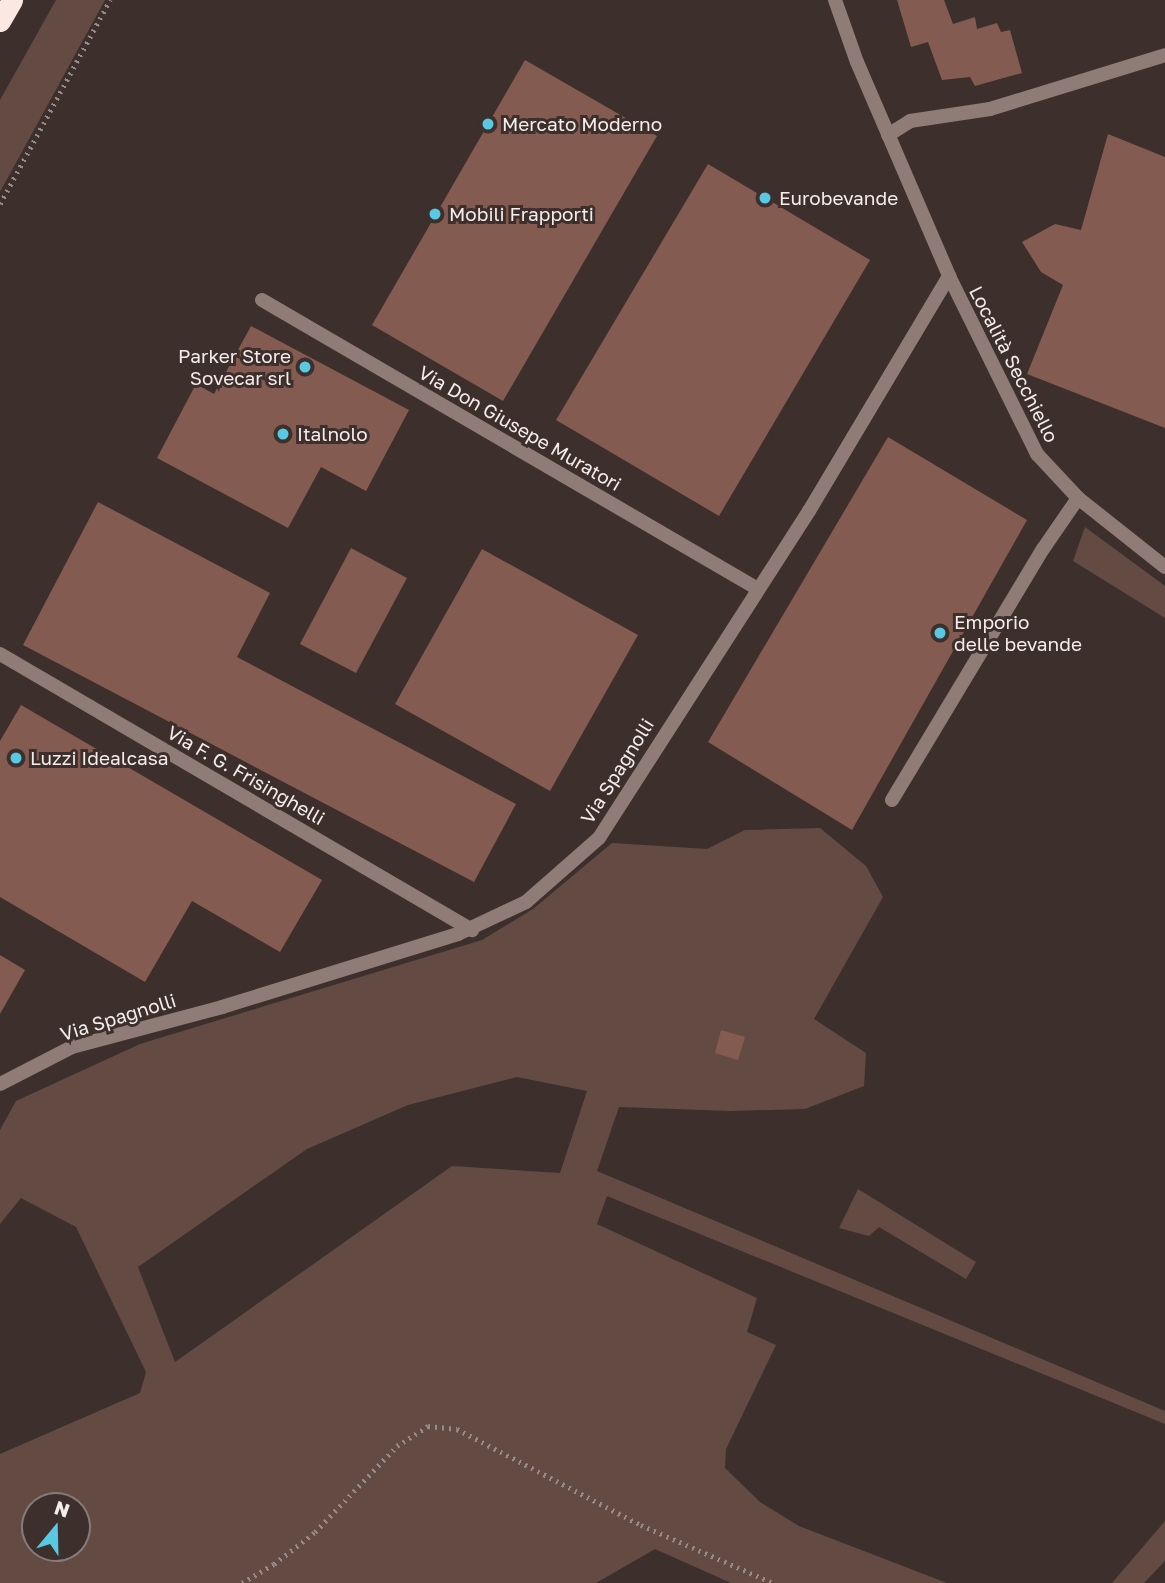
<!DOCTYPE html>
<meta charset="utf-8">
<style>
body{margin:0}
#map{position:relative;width:1165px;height:1583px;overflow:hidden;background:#3c2f2c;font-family:"Golos Text",sans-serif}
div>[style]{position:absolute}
.green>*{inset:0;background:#634b44}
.building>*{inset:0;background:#845b50}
.path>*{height:4.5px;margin-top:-2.25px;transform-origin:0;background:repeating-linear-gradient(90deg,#968b88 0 2px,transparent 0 7px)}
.lane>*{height:14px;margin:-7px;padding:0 7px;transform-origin:7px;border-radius:7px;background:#8f7c77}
.street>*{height:14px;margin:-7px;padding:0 7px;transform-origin:7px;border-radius:7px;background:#8f7c77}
.highway>*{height:21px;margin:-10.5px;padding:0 10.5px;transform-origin:10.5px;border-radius:10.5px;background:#fce8e3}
.dots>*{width:19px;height:19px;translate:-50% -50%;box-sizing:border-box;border:4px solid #3c2f2c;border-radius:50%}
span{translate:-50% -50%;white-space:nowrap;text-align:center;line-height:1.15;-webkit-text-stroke:6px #3c2f2c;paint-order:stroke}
.poi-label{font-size:19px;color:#f6edeb}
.left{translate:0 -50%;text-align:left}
.right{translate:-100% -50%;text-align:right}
.street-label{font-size:19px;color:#f6edeb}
.north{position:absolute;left:21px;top:1492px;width:70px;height:70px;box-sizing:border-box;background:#3c2f2c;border:2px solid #867b78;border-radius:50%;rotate:19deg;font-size:19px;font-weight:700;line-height:28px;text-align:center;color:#f6edeb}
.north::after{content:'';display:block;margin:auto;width:24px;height:32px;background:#57c9e3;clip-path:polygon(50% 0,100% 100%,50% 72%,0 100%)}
</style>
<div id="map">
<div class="green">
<div style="clip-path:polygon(56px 0,105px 0,0 192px,0 100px)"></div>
<div style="clip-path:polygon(1085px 527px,1165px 586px,1165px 618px,1073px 561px)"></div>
<div style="clip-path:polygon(evenodd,820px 828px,866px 866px,883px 897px,814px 1019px,866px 1053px,864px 1086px,805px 1109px,730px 1111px,619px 1107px,597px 1171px,1165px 1411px,1165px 1424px,607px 1196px,597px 1224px,757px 1298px,747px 1332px,776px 1345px,726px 1449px,725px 1468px,760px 1502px,799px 1526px,947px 1583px,731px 1583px,655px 1549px,596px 1583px,0 1583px,0 1454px,140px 1393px,146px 1372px,76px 1227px,21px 1198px,0 1224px,0 1130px,16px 1101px,140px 1044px,482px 940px,533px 909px,612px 843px,707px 849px,745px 830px,820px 828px,517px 1077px,587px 1091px,560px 1173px,452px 1166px,175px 1362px,138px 1267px,307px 1149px,408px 1105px,517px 1077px,820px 828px,35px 1506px,77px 1506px,77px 1548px,35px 1548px,35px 1506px)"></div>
<div style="clip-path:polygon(858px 1189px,976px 1262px,966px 1279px,879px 1227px,869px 1236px,839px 1228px)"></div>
<div style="clip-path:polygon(1165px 1521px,1165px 1561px,1144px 1583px,1112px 1583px)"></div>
</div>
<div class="building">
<div style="clip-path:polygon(897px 0,944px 0,953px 24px,975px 17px,977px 29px,997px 23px,1001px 32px,1010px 30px,1022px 73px,975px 86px,970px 77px,942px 80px,928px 42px,911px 47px)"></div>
<div style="clip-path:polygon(525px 60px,657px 136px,503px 401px,372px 325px)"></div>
<div style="clip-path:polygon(1108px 134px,1165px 157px,1165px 428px,1027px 374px,1063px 285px,1041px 272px,1022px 242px,1055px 224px,1081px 230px)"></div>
<div style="clip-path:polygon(708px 164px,870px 260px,719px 516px,556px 420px)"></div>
<div style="clip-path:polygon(251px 326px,409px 410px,366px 491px,321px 467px,288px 528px,157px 458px,196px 384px,214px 394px)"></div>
<div style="clip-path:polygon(888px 437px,1027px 520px,852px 830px,708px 742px)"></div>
<div style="clip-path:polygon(98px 502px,270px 593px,237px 657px,516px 804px,474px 882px,23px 645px)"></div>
<div style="clip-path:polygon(351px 548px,407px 578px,356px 673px,300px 644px)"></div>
<div style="clip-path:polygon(482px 549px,638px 635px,550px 791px,395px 704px)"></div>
<div style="clip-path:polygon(21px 705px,322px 880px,280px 952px,192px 901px,145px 982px,0 897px,0 741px)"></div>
<div style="clip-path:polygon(0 955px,25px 970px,0 1014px)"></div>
<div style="clip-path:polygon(721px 1030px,745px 1037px,738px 1060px,715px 1053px)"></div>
</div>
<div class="path">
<div style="left:0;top:204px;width:232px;rotate:-61.7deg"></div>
<div style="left:242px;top:1583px;width:37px;rotate:-31deg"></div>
<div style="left:274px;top:1564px;width:52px;rotate:-38deg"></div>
<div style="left:315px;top:1532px;width:119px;rotate:-46.4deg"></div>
<div style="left:397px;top:1446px;width:37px;rotate:-33deg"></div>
<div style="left:428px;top:1426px;width:29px;rotate:6deg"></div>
<div style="left:457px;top:1429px;width:208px;rotate:27.6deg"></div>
<div style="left:641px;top:1525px;width:144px;rotate:23.7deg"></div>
</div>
<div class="lane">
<div style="left:888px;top:135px;width:26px;rotate:-32deg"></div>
<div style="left:910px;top:121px;width:81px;rotate:-8.5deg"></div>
<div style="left:990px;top:109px;width:183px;rotate:-17.1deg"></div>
<div style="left:262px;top:300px;width:574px;rotate:30.23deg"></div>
<div style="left:0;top:654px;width:547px;rotate:30.32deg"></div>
<div style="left:892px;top:800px;width:293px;rotate:-59deg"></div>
<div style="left:1043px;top:549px;width:62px;rotate:-55.5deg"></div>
<div style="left:0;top:1084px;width:81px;rotate:-27.2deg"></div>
<div style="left:72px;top:1047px;width:155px;rotate:-14.9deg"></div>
<div style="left:222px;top:1007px;width:247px;rotate:-17.2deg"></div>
<div style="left:458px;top:934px;width:75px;rotate:-25.2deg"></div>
<div style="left:526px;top:902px;width:97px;rotate:-41.2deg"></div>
<div style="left:599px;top:838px;width:389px;rotate:-57.3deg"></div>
<div style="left:809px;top:511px;width:274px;rotate:-59.2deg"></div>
</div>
<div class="street">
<div style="left:835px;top:0;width:66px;rotate:70.5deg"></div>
<div style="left:857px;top:62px;width:233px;rotate:66.7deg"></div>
<div style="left:949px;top:276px;width:199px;rotate:63.7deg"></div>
<div style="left:1037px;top:454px;width:60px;rotate:47deg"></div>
<div style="left:1078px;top:498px;width:111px;rotate:38.4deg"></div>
</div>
<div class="highway">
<div style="left:0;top:21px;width:24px;rotate:-60deg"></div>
</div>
<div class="dots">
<div style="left:488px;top:124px;background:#57c9e3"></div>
<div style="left:765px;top:198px;background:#57c9e3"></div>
<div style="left:435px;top:214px;background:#57c9e3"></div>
<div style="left:305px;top:367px;background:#57c9e3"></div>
<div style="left:283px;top:434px;background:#57c9e3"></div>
<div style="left:940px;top:633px;background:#57c9e3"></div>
<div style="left:16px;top:758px;background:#57c9e3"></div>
</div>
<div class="poi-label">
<span class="left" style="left:502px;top:124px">Mercato Moderno</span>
<span class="left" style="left:779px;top:198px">Eurobevande</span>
<span class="left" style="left:449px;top:214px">Mobili Frapporti</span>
<span class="right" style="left:291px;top:367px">Parker Store<br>Sovecar srl</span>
<span class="left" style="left:297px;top:434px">Italnolo</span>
<span class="left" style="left:954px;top:633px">Emporio<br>delle bevande</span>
<span class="left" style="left:30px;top:758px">Luzzi Idealcasa</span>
</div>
<div class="street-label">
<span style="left:1014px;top:364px;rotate:63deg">Località Secchiello</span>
<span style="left:520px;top:428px;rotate:30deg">Via Don Giusepe Muratori</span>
<span style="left:617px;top:771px;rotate:-58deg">Via Spagnolli</span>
<span style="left:246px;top:775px;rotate:30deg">Via F. G. Frisinghelli</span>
<span style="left:118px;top:1017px;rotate:-17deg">Via Spagnolli</span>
</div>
<div class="north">N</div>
</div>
